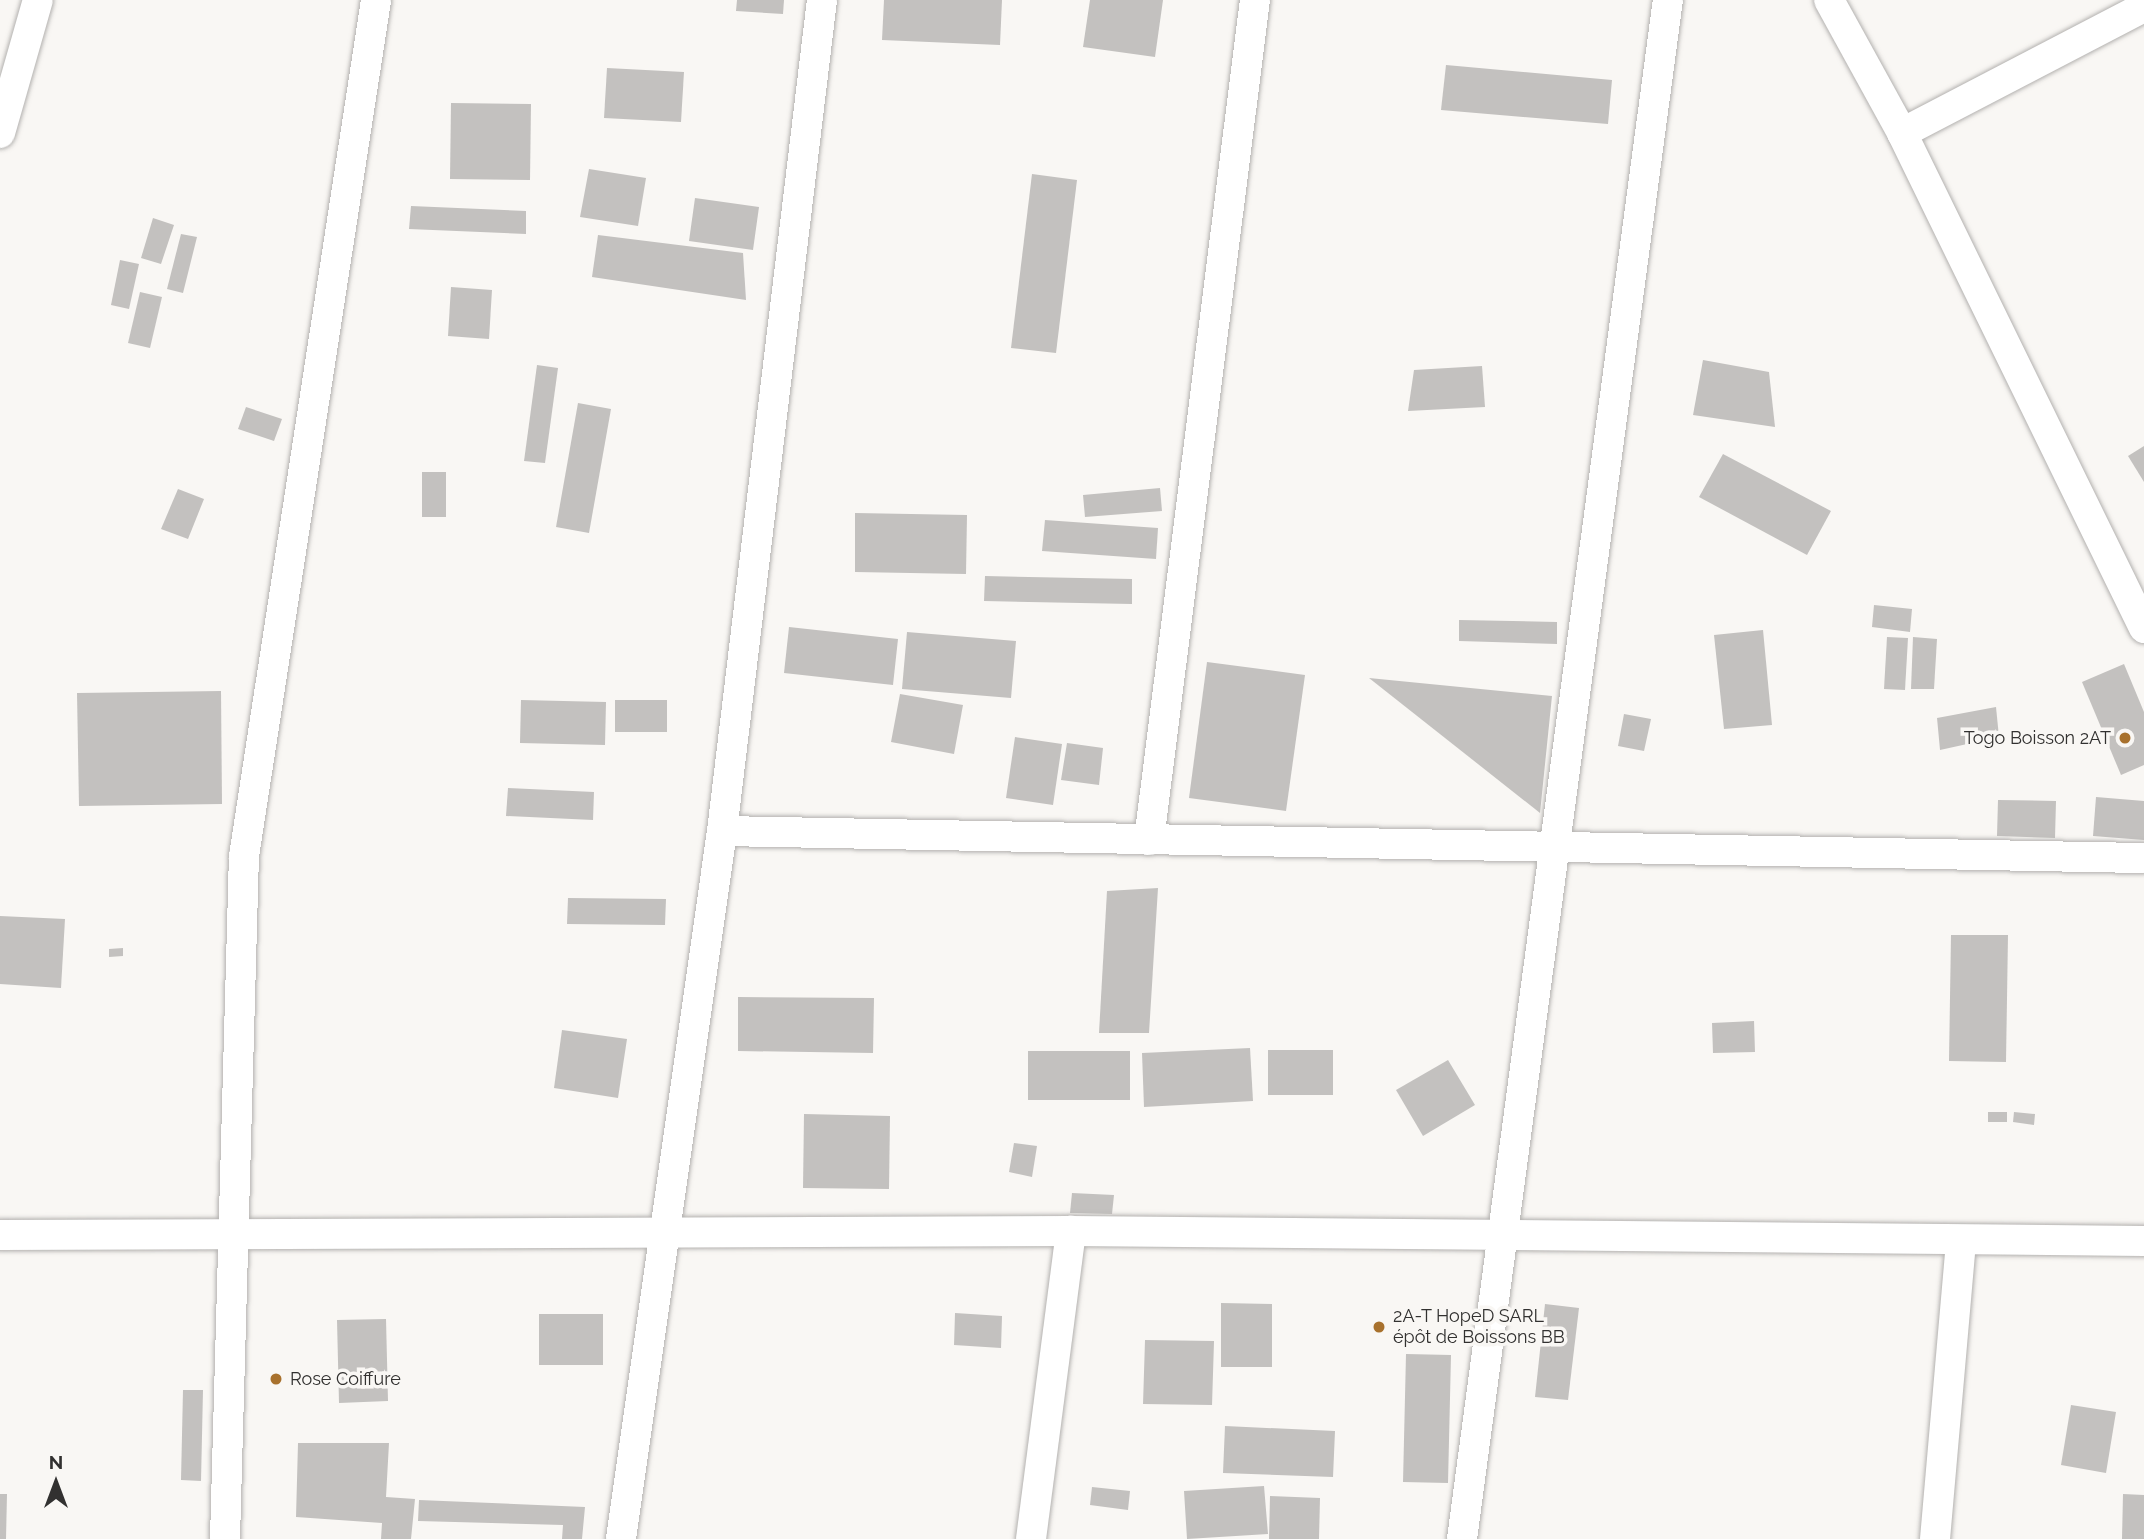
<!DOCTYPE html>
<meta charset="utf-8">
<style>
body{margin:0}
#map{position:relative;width:2144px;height:1539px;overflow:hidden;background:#f9f7f4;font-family:Raleway,sans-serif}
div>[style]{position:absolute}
.building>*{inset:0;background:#c3c1bf}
.roads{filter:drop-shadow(0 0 2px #b3b1af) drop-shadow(0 0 2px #b3b1af)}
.minor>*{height:30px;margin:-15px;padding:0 15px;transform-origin:15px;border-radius:15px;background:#fff}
.dots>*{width:19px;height:19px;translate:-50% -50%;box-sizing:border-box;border:4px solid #f9f7f4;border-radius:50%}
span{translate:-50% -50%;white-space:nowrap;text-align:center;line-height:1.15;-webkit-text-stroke:7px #f9f7f4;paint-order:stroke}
.poi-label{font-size:18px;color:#323130}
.right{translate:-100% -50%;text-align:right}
.left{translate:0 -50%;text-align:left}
.north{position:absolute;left:21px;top:1448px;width:70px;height:70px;-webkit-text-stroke:5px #f9f7f4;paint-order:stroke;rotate:0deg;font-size:19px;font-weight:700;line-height:28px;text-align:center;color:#323130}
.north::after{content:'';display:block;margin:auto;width:24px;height:32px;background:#323130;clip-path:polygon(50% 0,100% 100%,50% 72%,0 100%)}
</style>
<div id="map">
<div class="building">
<div style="clip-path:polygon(737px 0,784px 0,783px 14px,736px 11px)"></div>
<div style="clip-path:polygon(884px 0,1002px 0,1000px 45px,882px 40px)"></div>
<div style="clip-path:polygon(1090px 0,1163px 0,1155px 57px,1083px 47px)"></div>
<div style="clip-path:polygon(1446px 65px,1612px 80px,1608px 124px,1441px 110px)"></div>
<div style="clip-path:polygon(607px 68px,684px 72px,681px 122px,604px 118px)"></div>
<div style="clip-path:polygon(451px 103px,531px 104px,530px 180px,450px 179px)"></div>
<div style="clip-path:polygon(589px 169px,646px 178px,638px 226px,580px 217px)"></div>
<div style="clip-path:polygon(1032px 174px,1077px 180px,1056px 353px,1011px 348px)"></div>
<div style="clip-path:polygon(695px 198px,759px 207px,753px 250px,689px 241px)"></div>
<div style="clip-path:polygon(411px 206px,526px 211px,526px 234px,409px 229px)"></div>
<div style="clip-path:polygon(153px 218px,174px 225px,161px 264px,141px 258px)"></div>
<div style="clip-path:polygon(181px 234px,197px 237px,183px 293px,167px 289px)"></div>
<div style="clip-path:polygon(598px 235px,743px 253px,746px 300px,592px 277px)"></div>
<div style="clip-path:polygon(120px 260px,139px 264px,129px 309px,111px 305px)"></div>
<div style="clip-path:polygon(451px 287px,492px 290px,489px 339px,448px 336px)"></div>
<div style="clip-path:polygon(140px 292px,162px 297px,150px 348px,128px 343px)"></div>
<div style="clip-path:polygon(1703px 360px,1769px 372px,1775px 427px,1693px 415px)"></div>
<div style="clip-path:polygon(537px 365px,558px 368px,545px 463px,524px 461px)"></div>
<div style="clip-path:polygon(1482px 366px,1485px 407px,1408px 411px,1414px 370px)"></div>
<div style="clip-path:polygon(578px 403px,611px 409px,589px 533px,556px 527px)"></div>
<div style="clip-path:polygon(246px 407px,282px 419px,274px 441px,238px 429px)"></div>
<div style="clip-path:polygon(2144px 446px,2144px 482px,2128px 456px)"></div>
<div style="clip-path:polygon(1723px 454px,1831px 511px,1807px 555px,1699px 497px)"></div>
<div style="clip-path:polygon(422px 472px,446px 472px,446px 517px,422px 517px)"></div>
<div style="clip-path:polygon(1160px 488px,1162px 511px,1085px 517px,1083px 495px)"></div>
<div style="clip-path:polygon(178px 489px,204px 499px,188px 539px,161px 529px)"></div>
<div style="clip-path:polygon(855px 513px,967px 515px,966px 574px,855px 572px)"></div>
<div style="clip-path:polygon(1045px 520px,1158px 528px,1156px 559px,1042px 551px)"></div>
<div style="clip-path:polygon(985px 576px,1132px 579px,1132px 604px,984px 601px)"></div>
<div style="clip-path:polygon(1874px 605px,1912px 609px,1910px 632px,1872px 627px)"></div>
<div style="clip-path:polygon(1459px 620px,1557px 622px,1557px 644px,1459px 641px)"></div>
<div style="clip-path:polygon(789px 627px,898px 639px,893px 685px,784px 673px)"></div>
<div style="clip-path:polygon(1763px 630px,1772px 725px,1724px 729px,1714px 635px)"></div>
<div style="clip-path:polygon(907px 632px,1016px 641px,1011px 698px,902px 689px)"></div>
<div style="clip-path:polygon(1887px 637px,1908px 638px,1905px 690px,1884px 689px)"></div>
<div style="clip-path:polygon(1913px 637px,1937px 639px,1934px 689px,1911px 689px)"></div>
<div style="clip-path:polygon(1207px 662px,1305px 675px,1286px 811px,1189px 798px)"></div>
<div style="clip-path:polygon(2124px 664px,2144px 712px,2144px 765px,2121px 775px,2082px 682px)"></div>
<div style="clip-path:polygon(1369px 678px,1552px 696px,1540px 813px)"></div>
<div style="clip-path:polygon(221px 691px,222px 804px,79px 806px,77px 693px)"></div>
<div style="clip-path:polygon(900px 694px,963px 705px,954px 754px,891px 742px)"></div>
<div style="clip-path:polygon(521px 700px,606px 702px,605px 745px,520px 743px)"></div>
<div style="clip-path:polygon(615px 700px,667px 700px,667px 732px,615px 732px)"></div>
<div style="clip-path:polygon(1996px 707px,1999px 737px,1940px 750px,1937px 718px)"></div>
<div style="clip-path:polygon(1624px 714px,1651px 719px,1644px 751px,1618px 746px)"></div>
<div style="clip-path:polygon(1015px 737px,1062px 744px,1053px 805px,1006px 798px)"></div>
<div style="clip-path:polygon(1067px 743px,1103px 748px,1099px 785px,1061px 780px)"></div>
<div style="clip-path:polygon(508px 788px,594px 792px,593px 820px,506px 816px)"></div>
<div style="clip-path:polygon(2096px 797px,2144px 801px,2144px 840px,2093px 836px)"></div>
<div style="clip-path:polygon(1998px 800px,2056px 801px,2055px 838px,1997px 836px)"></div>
<div style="clip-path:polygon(1158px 888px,1149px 1033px,1099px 1033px,1107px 891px)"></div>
<div style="clip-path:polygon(568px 898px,666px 899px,665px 925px,567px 924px)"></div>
<div style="clip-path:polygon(0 916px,65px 919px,61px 988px,0 984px)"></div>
<div style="clip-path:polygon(1951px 935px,2008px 935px,2006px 1062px,1949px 1061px)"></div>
<div style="clip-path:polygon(123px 948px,123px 956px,109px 957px,109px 949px)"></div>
<div style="clip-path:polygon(738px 997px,874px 998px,873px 1053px,738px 1051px)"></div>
<div style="clip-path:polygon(1754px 1021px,1755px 1052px,1713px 1053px,1712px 1023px)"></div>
<div style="clip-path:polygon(562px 1030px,627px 1039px,618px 1098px,554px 1088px)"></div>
<div style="clip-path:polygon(1250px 1048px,1253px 1101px,1144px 1107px,1142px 1053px)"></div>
<div style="clip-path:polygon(1268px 1050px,1333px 1050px,1333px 1095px,1268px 1095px)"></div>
<div style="clip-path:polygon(1028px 1051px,1130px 1051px,1130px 1100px,1028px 1100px)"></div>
<div style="clip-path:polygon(1448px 1060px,1475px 1105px,1423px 1136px,1396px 1090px)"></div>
<div style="clip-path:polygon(1988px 1112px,2007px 1112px,2007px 1122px,1988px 1122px)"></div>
<div style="clip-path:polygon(2014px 1112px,2035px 1114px,2034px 1125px,2013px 1122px)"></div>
<div style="clip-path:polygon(804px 1114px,890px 1116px,889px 1189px,803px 1188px)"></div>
<div style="clip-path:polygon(1014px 1143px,1037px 1146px,1032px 1177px,1009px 1172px)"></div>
<div style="clip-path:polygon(1072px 1193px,1114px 1195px,1112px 1214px,1070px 1213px)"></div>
<div style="clip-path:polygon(1221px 1303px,1272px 1304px,1272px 1367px,1221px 1367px)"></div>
<div style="clip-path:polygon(1545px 1304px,1579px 1308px,1568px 1400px,1535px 1397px)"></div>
<div style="clip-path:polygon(955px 1313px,1002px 1316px,1001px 1348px,954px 1345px)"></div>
<div style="clip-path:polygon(539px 1314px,603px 1314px,603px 1365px,539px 1365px)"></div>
<div style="clip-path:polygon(386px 1319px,388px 1401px,339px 1403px,337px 1320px)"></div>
<div style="clip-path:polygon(1145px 1340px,1214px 1341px,1212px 1405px,1143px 1404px)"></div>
<div style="clip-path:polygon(1406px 1354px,1451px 1355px,1448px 1483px,1403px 1482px)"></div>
<div style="clip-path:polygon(183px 1390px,203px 1390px,201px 1481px,181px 1480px)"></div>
<div style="clip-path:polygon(2071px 1405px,2116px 1412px,2106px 1473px,2061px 1465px)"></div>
<div style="clip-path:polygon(1225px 1426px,1335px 1431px,1333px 1477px,1223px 1473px)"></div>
<div style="clip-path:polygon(298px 1443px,389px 1443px,386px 1497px,415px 1499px,411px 1539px,381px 1539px,382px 1523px,296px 1517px)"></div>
<div style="clip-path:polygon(1264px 1486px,1268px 1534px,1187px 1539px,1184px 1491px)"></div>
<div style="clip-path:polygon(1092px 1487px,1130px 1491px,1128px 1510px,1090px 1505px)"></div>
<div style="clip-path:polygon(0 1494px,7px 1494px,6px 1539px,0 1539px)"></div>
<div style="clip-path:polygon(2123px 1494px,2144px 1495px,2144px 1539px,2122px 1539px)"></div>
<div style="clip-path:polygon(1270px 1496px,1320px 1498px,1319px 1539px,1269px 1539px)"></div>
<div style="clip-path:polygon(419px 1500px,585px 1507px,582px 1539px,562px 1539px,563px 1525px,418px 1521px)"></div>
</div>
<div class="roads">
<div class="minor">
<div style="left:1829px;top:0;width:152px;rotate:61.2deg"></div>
<div style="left:1902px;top:133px;width:551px;rotate:63.95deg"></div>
<div style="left:0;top:133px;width:138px;rotate:-74.1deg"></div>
<div style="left:1902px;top:133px;width:273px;rotate:-27.5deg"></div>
<div style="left:722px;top:831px;width:1422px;rotate:1.09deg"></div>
<div style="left:1149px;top:840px;width:847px;rotate:-82.81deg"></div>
<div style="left:0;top:1235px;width:1071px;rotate:-0.21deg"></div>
<div style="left:1071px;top:1231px;width:1073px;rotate:0.53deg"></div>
<div style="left:225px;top:1539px;width:683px;rotate:-88.41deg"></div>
<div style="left:244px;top:856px;width:866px;rotate:-81.23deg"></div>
<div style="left:621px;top:1539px;width:715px;rotate:-81.88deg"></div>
<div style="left:722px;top:831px;width:837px;rotate:-83.14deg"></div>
<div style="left:1031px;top:1539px;width:311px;rotate:-82.6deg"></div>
<div style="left:1462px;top:1539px;width:1553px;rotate:-82.38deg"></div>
<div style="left:1935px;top:1539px;width:299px;rotate:-85deg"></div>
</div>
</div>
<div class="dots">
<div style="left:2125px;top:738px;background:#a8712d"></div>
<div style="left:1379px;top:1327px;background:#a8712d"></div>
<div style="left:276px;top:1379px;background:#a8712d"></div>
</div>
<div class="poi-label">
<span class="right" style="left:2111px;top:738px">Togo Boisson 2AT</span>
<span class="left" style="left:1393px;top:1327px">2A-T HopeD SARL<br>épôt de Boissons BB</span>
<span class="left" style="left:290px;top:1379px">Rose Coiffure</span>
</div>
<div class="north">N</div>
</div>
